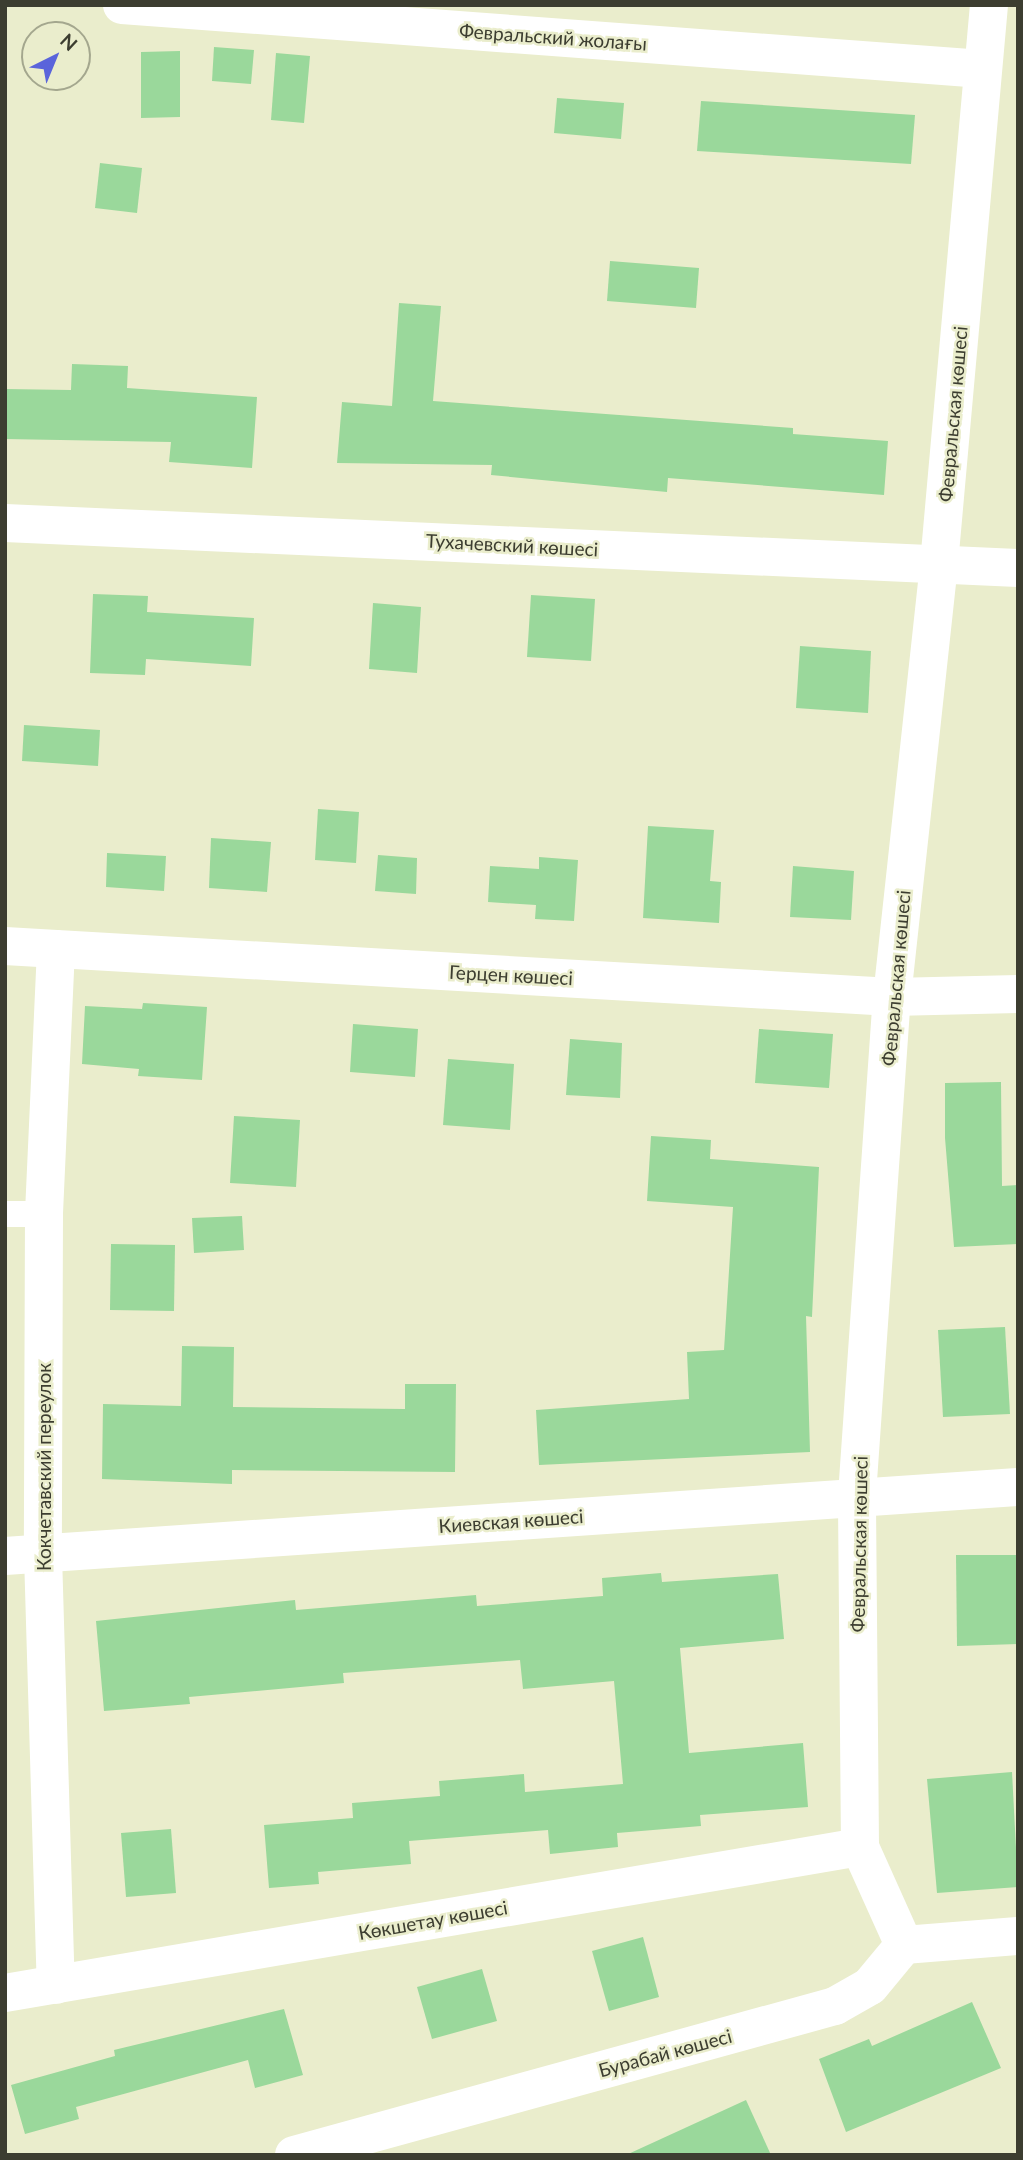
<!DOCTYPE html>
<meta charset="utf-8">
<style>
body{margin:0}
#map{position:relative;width:1023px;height:2160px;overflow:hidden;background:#eaedcc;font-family:Lato,sans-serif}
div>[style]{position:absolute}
.building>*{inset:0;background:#9ad89b}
.service>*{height:26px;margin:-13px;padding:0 13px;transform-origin:13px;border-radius:13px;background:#fff}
.minor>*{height:38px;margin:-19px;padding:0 19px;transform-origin:19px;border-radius:19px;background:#fff}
span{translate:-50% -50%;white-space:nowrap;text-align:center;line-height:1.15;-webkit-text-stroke:5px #eaedcc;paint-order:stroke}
.street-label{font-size:19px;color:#3c3d30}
.frame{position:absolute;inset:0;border:7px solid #3c3d30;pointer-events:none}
.north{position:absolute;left:21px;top:21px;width:70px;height:70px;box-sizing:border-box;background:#eaedcc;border:2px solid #a4a78e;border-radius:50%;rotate:43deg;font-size:19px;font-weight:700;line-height:28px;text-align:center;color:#3c3d30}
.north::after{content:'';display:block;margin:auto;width:24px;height:32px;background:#5a64db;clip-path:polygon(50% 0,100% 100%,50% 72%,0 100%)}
</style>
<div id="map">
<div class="building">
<div style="clip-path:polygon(214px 47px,254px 50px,251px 84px,212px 81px)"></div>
<div style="clip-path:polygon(180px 51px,180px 117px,141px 118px,141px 52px)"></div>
<div style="clip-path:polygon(276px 53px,310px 56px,304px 123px,271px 120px)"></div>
<div style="clip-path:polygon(557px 98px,624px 103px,621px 139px,554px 133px)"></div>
<div style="clip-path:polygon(701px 101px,915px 115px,911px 164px,697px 151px)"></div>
<div style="clip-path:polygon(100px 163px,142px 168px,137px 213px,95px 208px)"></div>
<div style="clip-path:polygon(610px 261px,699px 268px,696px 308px,607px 301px)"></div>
<div style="clip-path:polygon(399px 303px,441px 306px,433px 401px,793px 428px,793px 434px,888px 441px,884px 495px,668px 478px,667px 492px,491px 475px,492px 465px,337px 463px,342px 402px,392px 406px)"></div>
<div style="clip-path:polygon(72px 364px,128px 366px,127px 388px,257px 397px,252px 468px,169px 462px,171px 442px,5px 439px,5px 389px,71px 390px)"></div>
<div style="clip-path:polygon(93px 594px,148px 596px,147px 612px,254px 618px,251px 666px,146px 659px,145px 675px,90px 673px)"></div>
<div style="clip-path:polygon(531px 595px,595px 599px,591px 661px,527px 657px)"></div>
<div style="clip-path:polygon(373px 603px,421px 607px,417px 673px,369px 669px)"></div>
<div style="clip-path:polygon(800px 646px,871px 651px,868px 713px,796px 708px)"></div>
<div style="clip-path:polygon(24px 725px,100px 730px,98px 766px,22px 761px)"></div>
<div style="clip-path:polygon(318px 809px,359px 812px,356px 863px,315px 860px)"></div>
<div style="clip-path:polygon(648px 826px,714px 830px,710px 881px,721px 882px,719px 923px,643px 918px)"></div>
<div style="clip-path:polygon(211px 838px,271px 842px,267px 892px,209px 888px)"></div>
<div style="clip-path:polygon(107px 853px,166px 856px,164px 891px,106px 887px)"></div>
<div style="clip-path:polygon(378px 855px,417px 858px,416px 894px,375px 891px)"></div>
<div style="clip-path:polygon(539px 857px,578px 860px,574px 921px,535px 919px,536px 905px,488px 902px,490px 866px,539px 869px)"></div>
<div style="clip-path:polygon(793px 866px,854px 871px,851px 920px,790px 917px)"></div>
<div style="clip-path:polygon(143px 1003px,207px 1007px,202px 1080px,138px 1076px,139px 1069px,82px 1064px,85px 1006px,142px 1009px)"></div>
<div style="clip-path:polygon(353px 1024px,418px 1029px,415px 1077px,350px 1072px)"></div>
<div style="clip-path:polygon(759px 1029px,833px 1034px,829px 1088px,755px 1083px)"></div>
<div style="clip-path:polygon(570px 1039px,622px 1043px,620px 1098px,566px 1095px)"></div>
<div style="clip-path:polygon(448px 1059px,514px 1064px,510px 1130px,443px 1125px)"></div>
<div style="clip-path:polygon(1001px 1082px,1002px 1186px,1018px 1185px,1018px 1244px,954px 1247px,945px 1138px,945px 1083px)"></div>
<div style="clip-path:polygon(234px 1116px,300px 1120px,296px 1187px,230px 1183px)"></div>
<div style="clip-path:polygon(651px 1136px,711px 1140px,710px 1159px,819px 1167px,812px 1317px,806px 1316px,810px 1452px,539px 1465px,536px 1410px,689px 1399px,687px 1352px,724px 1350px,733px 1207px,647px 1201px)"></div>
<div style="clip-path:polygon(242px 1216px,244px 1250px,194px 1253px,192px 1218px)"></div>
<div style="clip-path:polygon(111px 1244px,175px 1245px,174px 1311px,110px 1310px)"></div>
<div style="clip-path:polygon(1005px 1327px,1010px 1414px,943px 1417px,938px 1330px)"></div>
<div style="clip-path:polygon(182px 1346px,234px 1347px,233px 1407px,405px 1409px,405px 1384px,456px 1384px,455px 1472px,232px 1470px,232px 1484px,102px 1479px,103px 1404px,181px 1406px)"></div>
<div style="clip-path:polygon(956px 1555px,1018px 1555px,1018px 1644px,957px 1646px)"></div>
<div style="clip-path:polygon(661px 1573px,662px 1582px,778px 1574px,784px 1639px,680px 1648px,689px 1753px,803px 1743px,808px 1807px,700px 1815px,701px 1826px,617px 1833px,618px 1847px,550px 1854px,548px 1830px,409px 1841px,411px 1864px,318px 1872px,319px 1884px,269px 1888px,264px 1825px,353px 1818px,352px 1803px,440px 1796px,439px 1781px,524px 1774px,525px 1792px,623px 1784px,614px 1681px,523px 1689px,520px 1660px,343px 1673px,344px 1683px,189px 1697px,190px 1704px,104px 1711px,96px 1621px,295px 1600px,296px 1610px,476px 1595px,477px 1606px,603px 1596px,602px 1578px)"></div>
<div style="clip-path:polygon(1012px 1772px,1018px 1887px,937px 1893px,927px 1779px)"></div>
<div style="clip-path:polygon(171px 1829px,176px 1893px,126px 1897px,121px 1833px)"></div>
<div style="clip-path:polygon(643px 1937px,659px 1997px,609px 2011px,592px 1951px)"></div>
<div style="clip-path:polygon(482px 1969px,497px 2021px,432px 2039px,417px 1987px)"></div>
<div style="clip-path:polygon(972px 2002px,1001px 2068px,846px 2132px,819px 2059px,869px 2039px,872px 2046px)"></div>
<div style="clip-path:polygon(284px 2009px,303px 2075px,255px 2088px,248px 2060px,76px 2107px,79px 2119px,25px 2134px,11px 2085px,115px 2056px,114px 2050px)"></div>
<div style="clip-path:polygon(746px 2100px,771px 2155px,626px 2155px)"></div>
</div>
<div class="service">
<div style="left:5px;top:1214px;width:39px"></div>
</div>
<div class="minor">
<div style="left:122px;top:5px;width:863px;rotate:4.25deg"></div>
<div style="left:5px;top:523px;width:1014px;rotate:2.54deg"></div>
<div style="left:5px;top:946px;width:888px;rotate:3.29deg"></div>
<div style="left:892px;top:997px;width:126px;rotate:-1.4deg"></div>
<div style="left:56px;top:949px;width:265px;rotate:92.6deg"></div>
<div style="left:44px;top:1214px;width:341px;rotate:90.2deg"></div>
<div style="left:43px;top:1555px;width:430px;rotate:88.3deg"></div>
<div style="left:5px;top:1556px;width:1015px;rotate:-3.9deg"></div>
<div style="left:904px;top:1945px;width:107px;rotate:-114.2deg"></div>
<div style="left:860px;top:1847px;width:352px;rotate:-90.5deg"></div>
<div style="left:857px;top:1495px;width:499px;rotate:-86deg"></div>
<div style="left:892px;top:997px;width:436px;rotate:-83.8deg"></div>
<div style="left:939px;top:564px;width:561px;rotate:-84.89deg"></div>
<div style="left:5px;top:1993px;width:867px;rotate:-9.69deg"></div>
<div style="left:294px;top:2155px;width:561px;rotate:-15.4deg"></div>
<div style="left:835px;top:2006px;width:40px;rotate:-29.7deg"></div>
<div style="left:870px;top:1986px;width:53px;rotate:-50.3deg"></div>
<div style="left:904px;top:1945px;width:114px;rotate:-4.5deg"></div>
</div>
<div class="street-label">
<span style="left:553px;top:37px;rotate:4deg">Февральский жолағы</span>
<span style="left:953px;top:414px;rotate:-85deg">Февральская көшесі</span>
<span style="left:512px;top:545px;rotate:3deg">Тухачевский көшесі</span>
<span style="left:511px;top:975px;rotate:3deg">Герцен көшесі</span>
<span style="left:896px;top:978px;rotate:-85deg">Февральская көшесі</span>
<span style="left:44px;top:1467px;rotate:-90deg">Кокчетавский переулок</span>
<span style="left:511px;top:1521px;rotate:-4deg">Киевская көшесі</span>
<span style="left:859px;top:1544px;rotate:-89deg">Февральская көшесі</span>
<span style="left:433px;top:1920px;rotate:-10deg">Көкшетау көшесі</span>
<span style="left:665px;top:2053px;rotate:-15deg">Бурабай көшесі</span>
</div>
<div class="frame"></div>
<div class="north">N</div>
</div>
